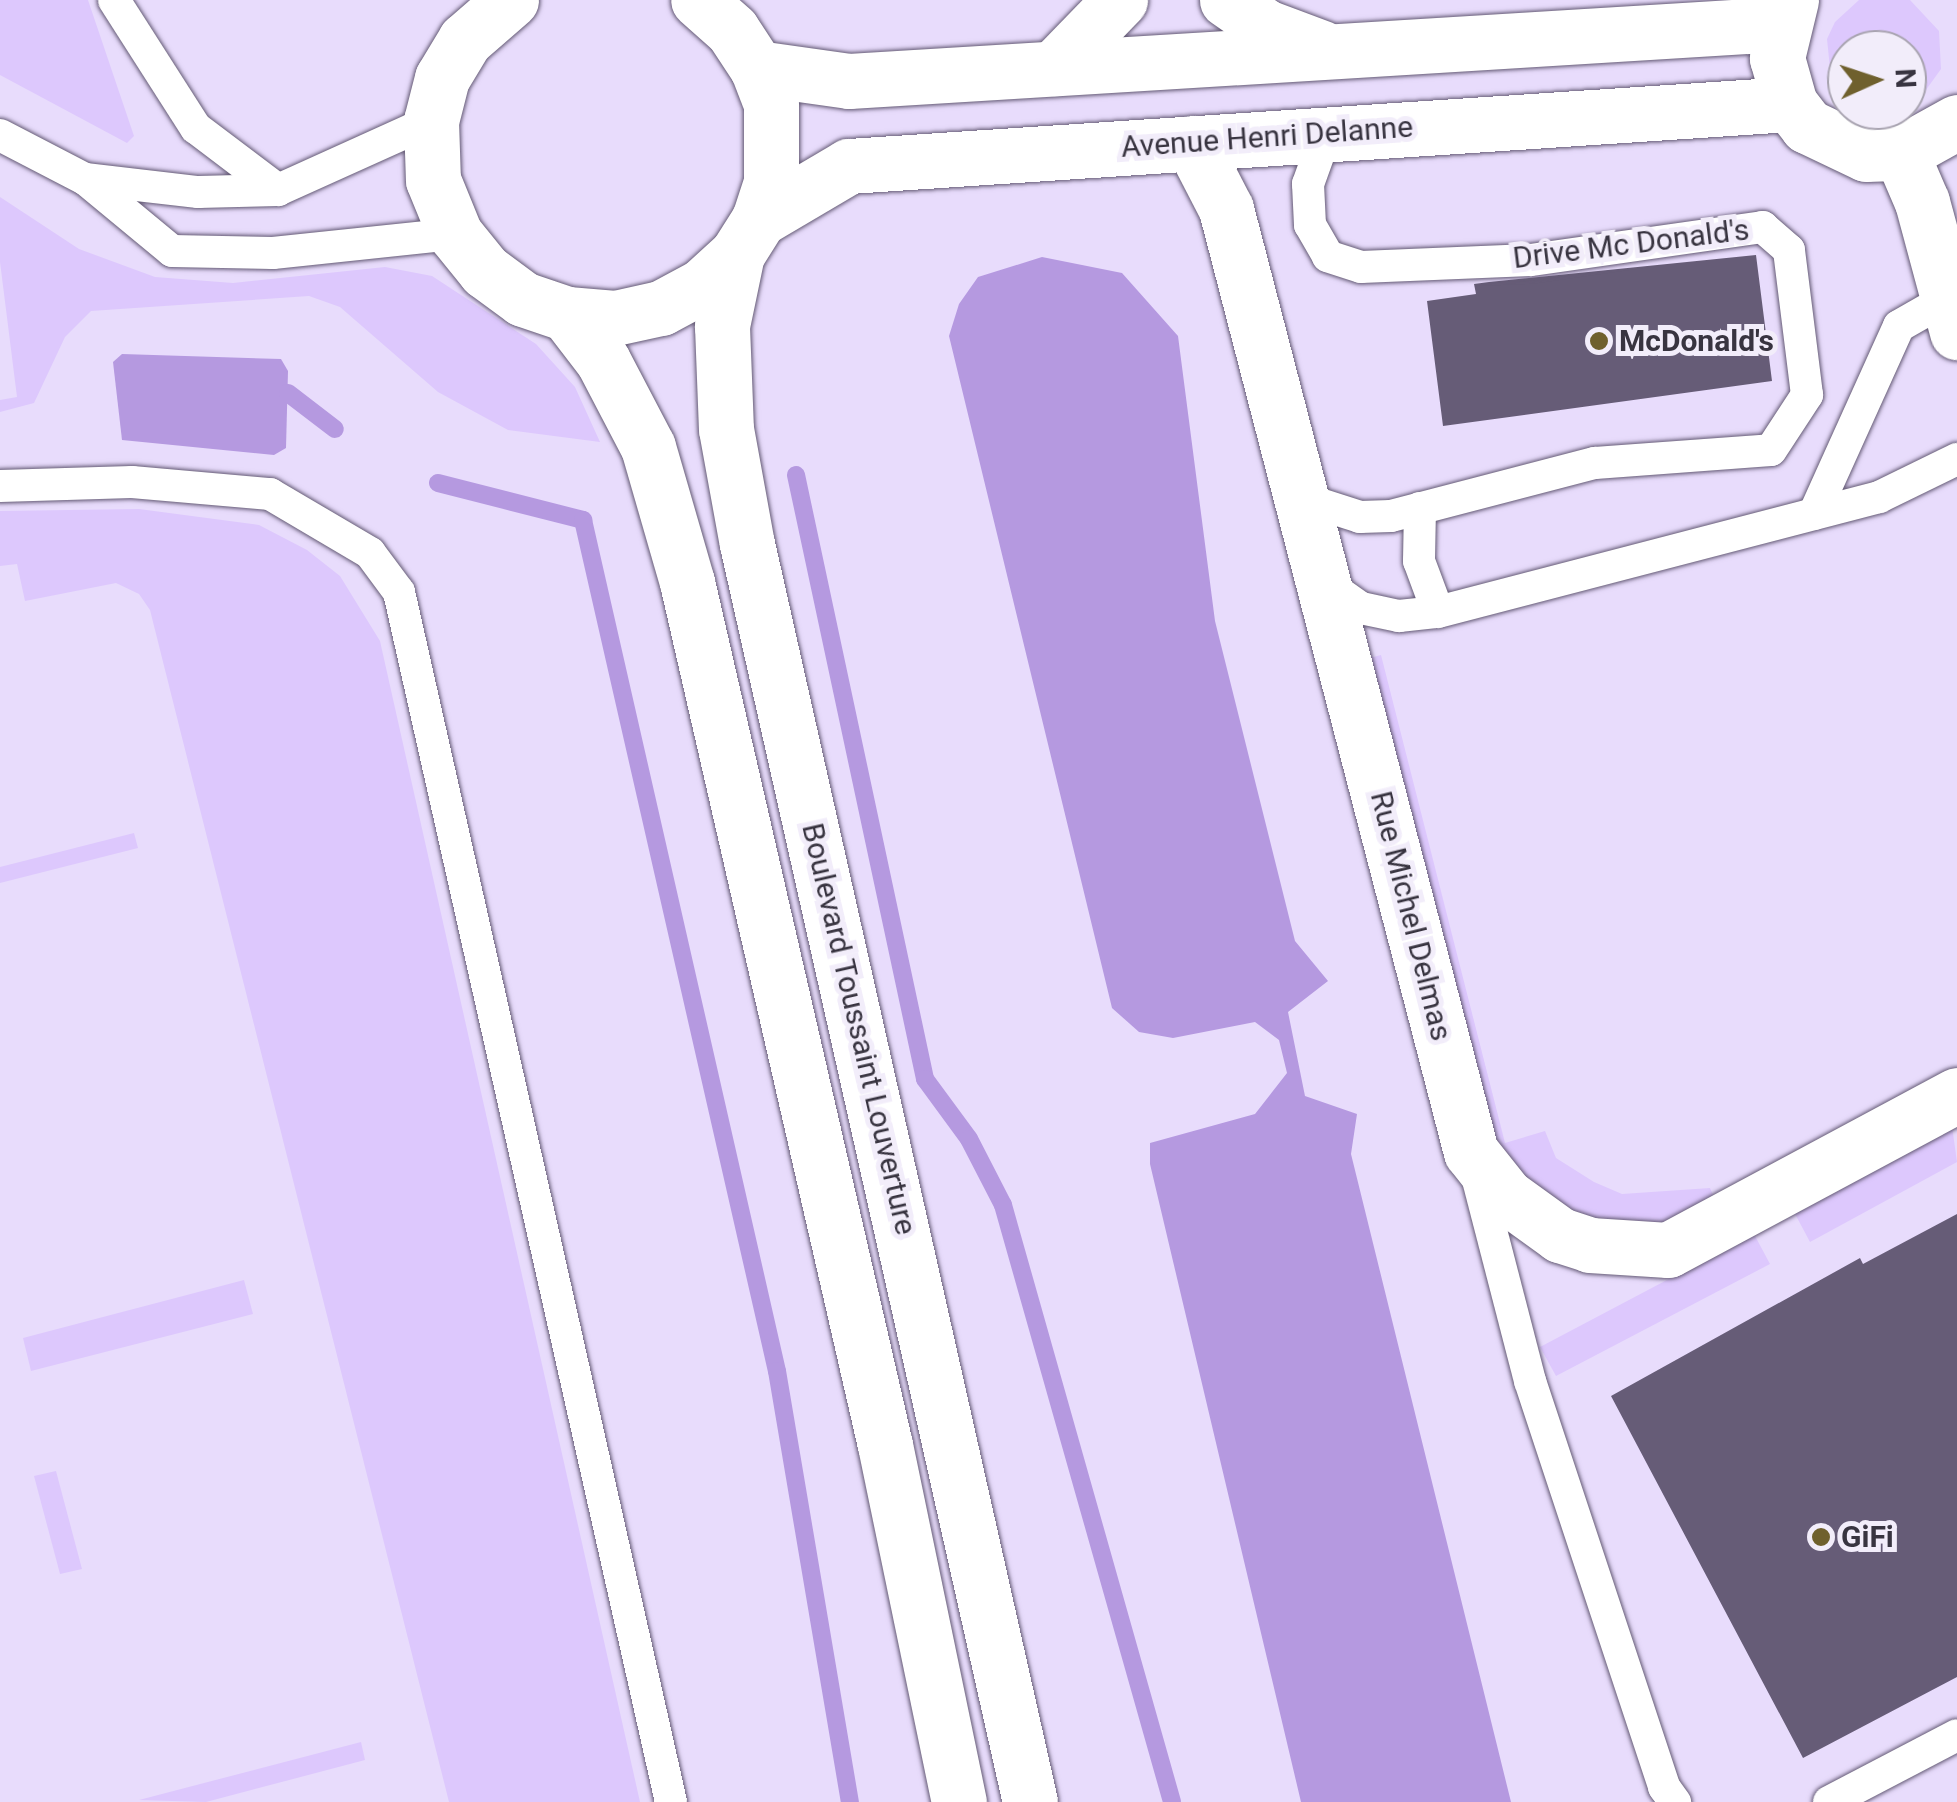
<!DOCTYPE html>
<style>
body{margin:0}
#map{position:relative;width:1957px;height:1802px;overflow:hidden;background:#e8dcfc;font-family:Roboto,sans-serif}
div>[style]{position:absolute}
.green>*{inset:0;background:#ddc8fd}
.water>*{inset:0;background:#b599e0}
.stream>*{height:18px;margin:-9px;padding:0 9px;transform-origin:9px;border-radius:9px;background:#b599e0}
.building>*{inset:0;background:#665c77}
.roads{filter:drop-shadow(0 0 2px #645a75) drop-shadow(0 0 2px #645a75)}
.service>*{height:32px;margin:-16px;padding:0 16px;transform-origin:16px;border-radius:16px;background:#fff}
.minor>*{height:55px;margin:-27.5px;padding:0 27.5px;transform-origin:27.5px;border-radius:27.5px;background:#fff}
.primary>*{height:55px;margin:-27.5px;padding:0 27.5px;transform-origin:27.5px;border-radius:27.5px;background:#fff}
.dots>*{width:28px;height:28px;translate:-50% -50%;box-sizing:border-box;border:5px solid #f2edfa;border-radius:50%}
span{translate:-50% -50%;white-space:nowrap;text-align:center;line-height:1.15;-webkit-text-stroke:10px #f2edfa;paint-order:stroke}
.street-label{font-size:30px;color:#383440}
.poi-label{font-size:30px;color:#383440;font-weight:700}
.left{translate:0 -50%;text-align:left}
.north{position:absolute;left:1827px;top:30px;width:100px;height:100px;box-sizing:border-box;background:#f2edfa;border:2px solid #a8a3b0;border-radius:50%;rotate:87deg;font-size:28px;font-weight:700;line-height:40px;text-align:center;color:#383440}
.north::after{content:'';display:block;margin:auto;width:35px;height:45px;background:#6f602d;clip-path:polygon(50% 0,100% 100%,50% 72%,0 100%)}
</style>
<div id="map">
<div class="green">
<div style="clip-path:polygon(0 0,88px 0,134px 136px,127px 143px,0 75px)"></div>
<div style="clip-path:polygon(1859px 0,1910px 0,1939px 31px,1941px 69px,1918px 101px,1907px 106px,1907px 50px,1847px 50px,1847px 97px,1831px 78px,1827px 39px,1835px 22px)"></div>
<div style="clip-path:polygon(0 197px,79px 249px,155px 277px,233px 283px,385px 267px,432px 276px,536px 344px,575px 387px,600px 442px,508px 430px,438px 392px,340px 307px,309px 296px,91px 311px,65px 337px,34px 403px,0 412px,0 400px,17px 397px,0 262px)"></div>
<div style="clip-path:polygon(139px 509px,259px 525px,307px 550px,340px 576px,380px 641px,640px 1802px,449px 1802px,150px 610px,139px 594px,116px 583px,25px 601px,17px 564px,0 566px,0 511px)"></div>
<div style="clip-path:polygon(1381px 655px,1505px 1143px,1545px 1131px,1556px 1158px,1594px 1182px,1622px 1194px,1710px 1188px,1720px 1211px,1669px 1232px,1570px 1220px,1494px 1149px,1366px 659px)"></div>
<div style="clip-path:polygon(134px 833px,138px 848px,0 883px,0 867px)"></div>
<div style="clip-path:polygon(1952px 1126px,1957px 1162px,1810px 1242px,1794px 1212px)"></div>
<div style="clip-path:polygon(1754px 1234px,1770px 1264px,1556px 1376px,1540px 1347px)"></div>
<div style="clip-path:polygon(244px 1280px,253px 1314px,31px 1371px,23px 1338px)"></div>
<div style="clip-path:polygon(56px 1471px,82px 1569px,60px 1574px,34px 1476px)"></div>
<div style="clip-path:polygon(361px 1742px,365px 1760px,206px 1802px,139px 1800px)"></div>
</div>
<div class="water">
<div style="clip-path:polygon(1042px 257px,1122px 273px,1178px 336px,1215px 621px,1295px 941px,1328px 981px,1288px 1012px,1305px 1096px,1357px 1114px,1351px 1154px,1511px 1802px,1301px 1802px,1150px 1164px,1150px 1143px,1255px 1114px,1287px 1073px,1279px 1040px,1255px 1022px,1173px 1038px,1139px 1032px,1112px 1008px,949px 336px,959px 304px,978px 277px)"></div>
<div style="clip-path:polygon(122px 354px,281px 359px,288px 371px,286px 448px,274px 455px,122px 440px,113px 362px)"></div>
</div>
<div class="stream">
<div style="left:288px;top:393px;width:59px;rotate:37.5deg"></div>
<div style="left:796px;top:475px;width:618px;rotate:77.94deg"></div>
<div style="left:925px;top:1079px;width:74px;rotate:53.7deg"></div>
<div style="left:969px;top:1139px;width:74px;rotate:62.7deg"></div>
<div style="left:1003px;top:1205px;width:620px;rotate:74.19deg"></div>
<div style="left:438px;top:483px;width:150px;rotate:14.3deg"></div>
<div style="left:583px;top:520px;width:873px;rotate:77.16deg"></div>
<div style="left:777px;top:1371px;width:437px;rotate:80.4deg"></div>
</div>
<div class="building">
<div style="clip-path:polygon(1756px 255px,1772px 381px,1443px 426px,1427px 301px,1476px 294px,1474px 284px,1489px 282px)"></div>
<div style="clip-path:polygon(1957px 1214px,1957px 1677px,1803px 1758px,1611px 1396px,1860px 1258px,1863px 1264px)"></div>
</div>
<div class="roads">
<div class="service">
<div style="left:114px;top:0;width:152px;rotate:57.4deg"></div>
<div style="left:196px;top:128px;width:103px;rotate:37.1deg"></div>
<div style="left:0;top:135px;width:96px;rotate:27.4deg"></div>
<div style="left:85px;top:179px;width:113px;rotate:39.6deg"></div>
<div style="left:172px;top:251px;width:101px;rotate:1.1deg"></div>
<div style="left:273px;top:253px;width:183px;rotate:-6deg"></div>
<div style="left:85px;top:179px;width:114px;rotate:6.6deg"></div>
<div style="left:198px;top:192px;width:80px;rotate:-1.4deg"></div>
<div style="left:278px;top:190px;width:168px;rotate:-24.3deg"></div>
<div style="left:0;top:486px;width:132px;rotate:-1.7deg"></div>
<div style="left:132px;top:482px;width:139px;rotate:5deg"></div>
<div style="left:270px;top:494px;width:116px;rotate:30.5deg"></div>
<div style="left:370px;top:553px;width:49px;rotate:53.4deg"></div>
<div style="left:399px;top:592px;width:1240px;rotate:77.33deg"></div>
<div style="left:1304px;top:499px;width:59px;rotate:17.8deg"></div>
<div style="left:1360px;top:517px;width:31px;rotate:-2deg"></div>
<div style="left:1391px;top:516px;width:211px;rotate:-14.6deg"></div>
<div style="left:1595px;top:463px;width:176px;rotate:-4.2deg"></div>
<div style="left:1771px;top:450px;width:66px;rotate:-56.8deg"></div>
<div style="left:1807px;top:395px;width:146px;rotate:-97.1deg"></div>
<div style="left:1789px;top:250px;width:35px;rotate:-139deg"></div>
<div style="left:1763px;top:227px;width:235px;rotate:171.9deg"></div>
<div style="left:1530px;top:260px;width:169px;rotate:177.6deg"></div>
<div style="left:1361px;top:267px;width:35px;rotate:-162deg"></div>
<div style="left:1328px;top:256px;width:36px;rotate:-120deg"></div>
<div style="left:1310px;top:225px;width:41px;rotate:-92.8deg"></div>
<div style="left:1308px;top:184px;width:53px;rotate:-70.2deg"></div>
<div style="left:1420px;top:508px;width:53px;rotate:91.1deg"></div>
<div style="left:1419px;top:561px;width:54px;rotate:69.6deg"></div>
<div style="left:1814px;top:514px;width:206px;rotate:-65.7deg"></div>
<div style="left:1899px;top:326px;width:56px;rotate:-29.7deg"></div>
<div style="left:1327px;top:584px;width:42px;rotate:35.2deg"></div>
<div style="left:1361px;top:608px;width:39px;rotate:12deg"></div>
<div style="left:1399px;top:616px;width:39px;rotate:-6deg"></div>
<div style="left:1438px;top:612px;width:456px;rotate:-14.6deg"></div>
<div style="left:1879px;top:497px;width:87px;rotate:-26deg"></div>
<div style="left:1477px;top:1176px;width:212px;rotate:75.5deg"></div>
<div style="left:1530px;top:1381px;width:428px;rotate:71.7deg"></div>
<div style="left:1664px;top:1787px;width:19px;rotate:54deg"></div>
<div style="left:1829px;top:1802px;width:144px;rotate:-27.6deg"></div>
</div>
<div class="minor">
<div style="left:1227px;top:0;width:47px;rotate:34.7deg"></div>
<div style="left:1266px;top:27px;width:60px;rotate:20.6deg"></div>
<div style="left:1791px;top:0;width:60px;rotate:103.6deg"></div>
<div style="left:1777px;top:58px;width:48px;rotate:74.2deg"></div>
<div style="left:1790px;top:104px;width:28px;rotate:52deg"></div>
<div style="left:1807px;top:126px;width:65px;rotate:25.4deg"></div>
<div style="left:1866px;top:154px;width:35px;rotate:-2deg"></div>
<div style="left:1901px;top:153px;width:64px;rotate:-29deg"></div>
<div style="left:757px;top:68px;width:93px;rotate:8deg"></div>
<div style="left:849px;top:81px;width:933px;rotate:-3.5deg"></div>
<div style="left:1054px;top:68px;width:95px;rotate:-45.9deg"></div>
<div style="left:1192px;top:143px;width:74px;rotate:62.7deg"></div>
<div style="left:1226px;top:209px;width:974px;rotate:75.44deg"></div>
<div style="left:1471px;top:1152px;width:56px;rotate:51.5deg"></div>
<div style="left:1506px;top:1196px;width:67px;rotate:35.8deg"></div>
<div style="left:1560px;top:1235px;width:32px;rotate:18deg"></div>
<div style="left:1590px;top:1245px;width:78px;rotate:3.7deg"></div>
<div style="left:1668px;top:1250px;width:328px;rotate:-28.2deg"></div>
<div style="left:1901px;top:153px;width:53px;rotate:66.8deg"></div>
<div style="left:1922px;top:202px;width:135px;rotate:74.9deg"></div>
<div style="left:759px;top:219px;width:104px;rotate:-30.5deg"></div>
<div style="left:849px;top:166px;width:943px;rotate:-3.77deg"></div>
</div>
<div class="primary">
<div style="left:511px;top:0;width:61px;rotate:139deg"></div>
<div style="left:465px;top:40px;width:44px;rotate:121.2deg"></div>
<div style="left:442px;top:78px;width:44px;rotate:104.3deg"></div>
<div style="left:431px;top:121px;width:59px;rotate:88.1deg"></div>
<div style="left:433px;top:180px;width:58px;rotate:67.8deg"></div>
<div style="left:455px;top:234px;width:48px;rotate:51deg"></div>
<div style="left:485px;top:271px;width:47px;rotate:36.4deg"></div>
<div style="left:523px;top:299px;width:46px;rotate:18.8deg"></div>
<div style="left:567px;top:314px;width:48px;rotate:4.8deg"></div>
<div style="left:615px;top:318px;width:47px;rotate:-12.3deg"></div>
<div style="left:661px;top:308px;width:47px;rotate:-28.2deg"></div>
<div style="left:702px;top:286px;width:47px;rotate:-42.4deg"></div>
<div style="left:737px;top:254px;width:41px;rotate:-57.8deg"></div>
<div style="left:759px;top:219px;width:39px;rotate:-72deg"></div>
<div style="left:771px;top:182px;width:78px;rotate:-90deg"></div>
<div style="left:771px;top:104px;width:39px;rotate:-111deg"></div>
<div style="left:757px;top:68px;width:45px;rotate:-123.3deg"></div>
<div style="left:732px;top:30px;width:45px;rotate:-138.6deg"></div>
<div style="left:737px;top:254px;width:74px;rotate:101.8deg"></div>
<div style="left:722px;top:326px;width:103px;rotate:87.8deg"></div>
<div style="left:726px;top:429px;width:117px;rotate:79.7deg"></div>
<div style="left:747px;top:544px;width:1289px;rotate:77.32deg"></div>
<div style="left:567px;top:314px;width:59px;rotate:52.5deg"></div>
<div style="left:603px;top:361px;width:97px;rotate:62.4deg"></div>
<div style="left:648px;top:447px;width:141px;rotate:73.9deg"></div>
<div style="left:687px;top:582px;width:885px;rotate:77.08deg"></div>
<div style="left:885px;top:1445px;width:365px;rotate:78.3deg"></div>
</div>
</div>
<div class="dots">
<div style="left:1599px;top:341px;background:#6f602d"></div>
<div style="left:1821px;top:1537px;background:#6f602d"></div>
</div>
<div class="street-label">
<span style="left:1267px;top:137px;rotate:-4deg">Avenue Henri Delanne</span>
<span style="left:1631px;top:244px;rotate:-7deg">Drive Mc Donald's</span>
<span style="left:1411px;top:916px;rotate:76deg">Rue Michel Delmas</span>
<span style="left:859px;top:1029px;rotate:77deg">Boulevard Toussaint Louverture</span>
</div>
<div class="poi-label">
<span class="left" style="left:1619px;top:341px">McDonald's</span>
<span class="left" style="left:1841px;top:1537px">GiFi</span>
</div>
<div class="north">N</div>
</div>
